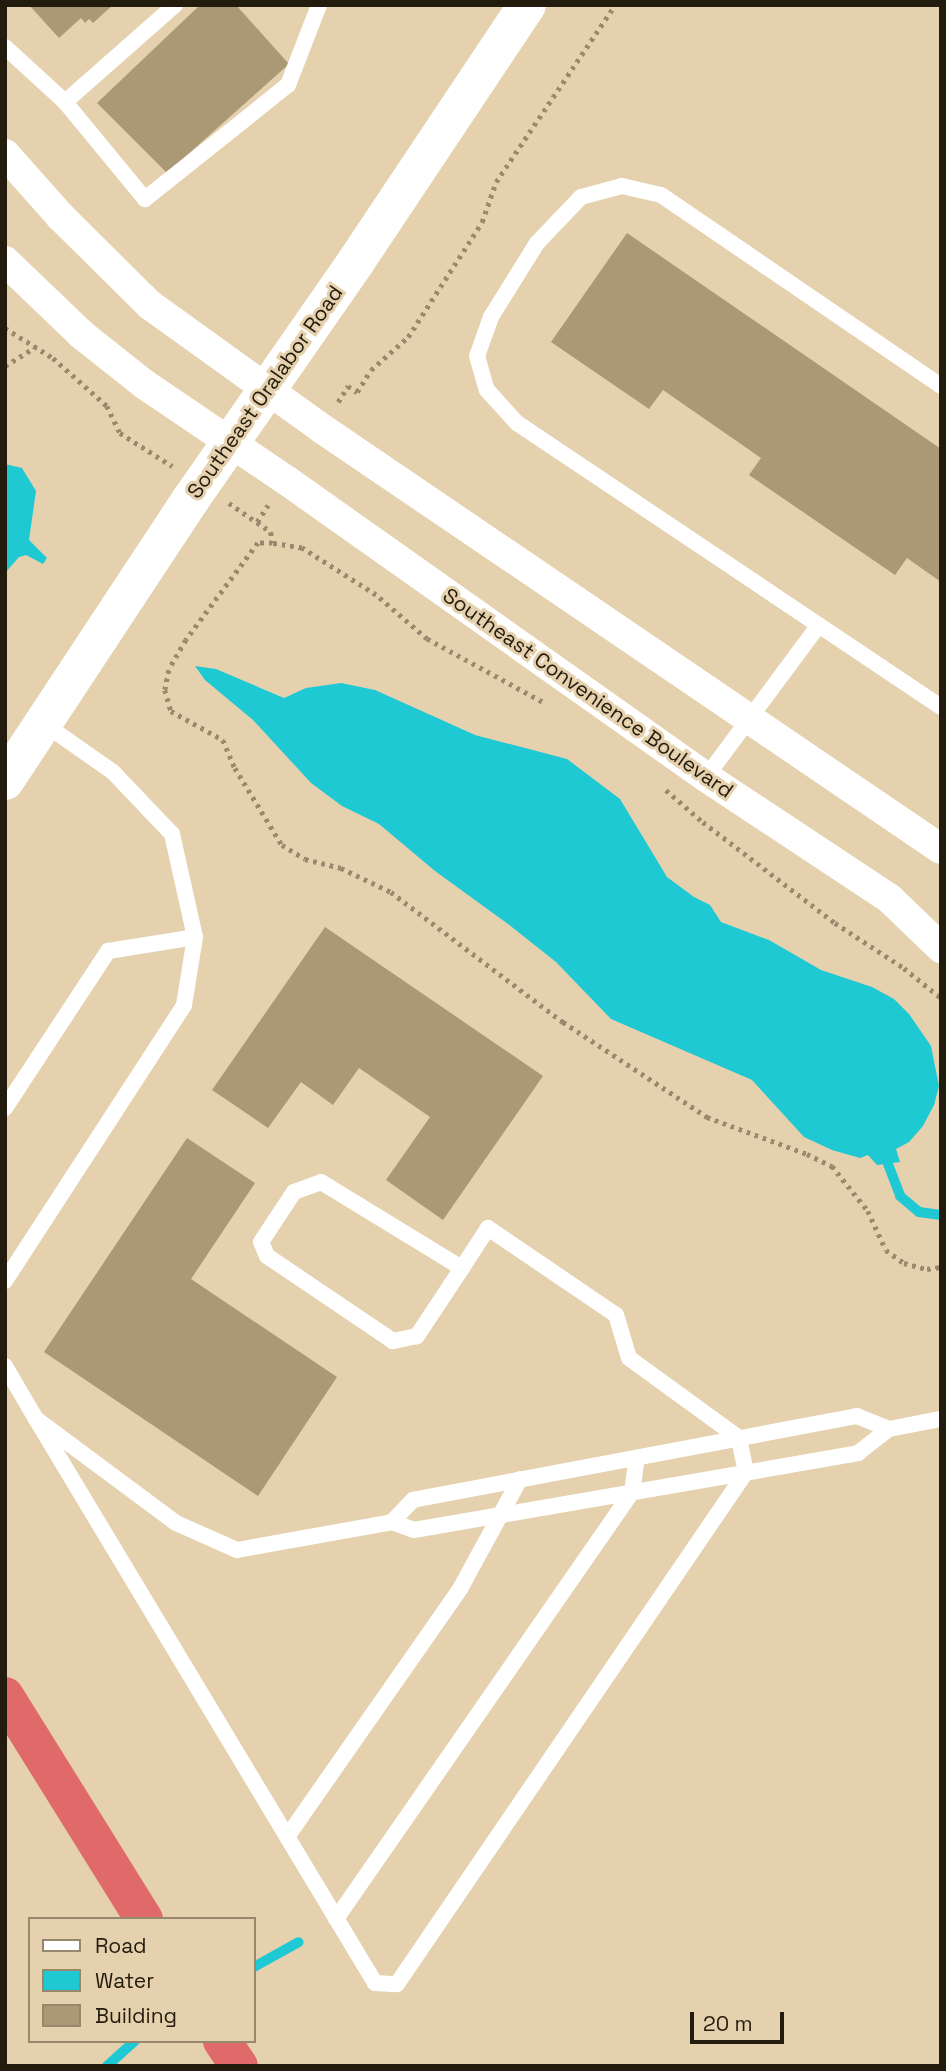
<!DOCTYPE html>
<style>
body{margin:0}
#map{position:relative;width:946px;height:2071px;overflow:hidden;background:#e5d1ad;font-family:"Space Grotesk",sans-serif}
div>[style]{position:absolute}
.water>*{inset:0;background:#1fc9d4}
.stream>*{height:10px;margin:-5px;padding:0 5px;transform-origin:5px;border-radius:5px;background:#1fc9d4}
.building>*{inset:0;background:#ab9976}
.path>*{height:4.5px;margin-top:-2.25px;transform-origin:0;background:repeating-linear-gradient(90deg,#998a6f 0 3.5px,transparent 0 8.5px)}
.service>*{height:16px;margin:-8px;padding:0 8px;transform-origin:8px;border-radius:8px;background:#fff}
.minor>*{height:30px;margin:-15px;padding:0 15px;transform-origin:15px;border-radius:15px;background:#fff}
.secondary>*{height:38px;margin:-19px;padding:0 19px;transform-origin:19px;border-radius:19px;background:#fff}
.motorway>*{height:38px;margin:-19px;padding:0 19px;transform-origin:19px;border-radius:19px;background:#df6a69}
span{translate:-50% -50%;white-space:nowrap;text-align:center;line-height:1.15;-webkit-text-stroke:6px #e5d1ad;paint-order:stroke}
.street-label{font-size:21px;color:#231b0e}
.frame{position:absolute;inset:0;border:7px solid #231b0e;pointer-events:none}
.legend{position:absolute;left:28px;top:1917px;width:228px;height:126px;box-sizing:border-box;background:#e5d1ad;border:2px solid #97886d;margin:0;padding:9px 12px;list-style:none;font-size:21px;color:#231b0e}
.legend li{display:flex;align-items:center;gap:14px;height:35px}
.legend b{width:35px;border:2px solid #97886d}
.scale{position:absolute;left:690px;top:2012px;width:94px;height:32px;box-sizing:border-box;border:4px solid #231b0e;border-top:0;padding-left:9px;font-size:21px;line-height:24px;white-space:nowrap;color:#231b0e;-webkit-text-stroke:5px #e5d1ad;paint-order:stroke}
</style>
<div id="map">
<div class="water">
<div style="clip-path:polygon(5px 464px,22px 468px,36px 491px,29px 540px,47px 558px,43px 564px,26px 555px,19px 557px,5px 573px)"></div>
<div style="clip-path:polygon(195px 666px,216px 669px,284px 698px,306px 688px,341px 683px,375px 690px,475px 735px,567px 759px,620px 799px,667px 877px,694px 897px,710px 905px,721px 922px,769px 940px,821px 970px,872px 987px,894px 999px,909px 1014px,931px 1046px,939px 1086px,934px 1105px,923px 1126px,909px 1142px,896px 1149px,900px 1162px,877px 1165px,868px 1155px,860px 1158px,832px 1150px,804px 1137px,752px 1080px,611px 1019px,556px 962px,508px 924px,435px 871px,379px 824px,342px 806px,311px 783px,253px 720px,205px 680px)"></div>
</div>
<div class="stream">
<div style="left:888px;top:1164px;width:34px;rotate:69deg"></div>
<div style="left:900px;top:1196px;width:25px;rotate:40deg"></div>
<div style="left:919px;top:1212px;width:22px;rotate:8deg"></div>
<div style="left:254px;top:1967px;width:51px;rotate:-29.1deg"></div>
<div style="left:107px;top:2066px;width:38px;rotate:-42deg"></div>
</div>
<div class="building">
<div style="clip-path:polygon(29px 5px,113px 5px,93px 23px,89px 19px,85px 23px,81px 18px,59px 38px)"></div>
<div style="clip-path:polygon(200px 5px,236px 5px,289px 64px,167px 173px,97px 103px)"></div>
<div style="clip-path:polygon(627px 233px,941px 449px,941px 582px,907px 558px,895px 575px,749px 475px,761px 458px,663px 390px,649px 409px,551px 342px)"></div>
<div style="clip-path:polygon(325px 927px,543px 1076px,443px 1220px,386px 1180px,430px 1117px,359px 1068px,333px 1105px,301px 1082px,268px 1128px,212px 1090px)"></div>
<div style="clip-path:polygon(187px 1138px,255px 1183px,191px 1279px,337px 1377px,258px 1496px,44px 1352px)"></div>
</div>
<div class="path">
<div style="left:5px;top:328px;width:57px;rotate:32deg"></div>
<div style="left:53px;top:358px;width:72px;rotate:41.6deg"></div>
<div style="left:107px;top:406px;width:30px;rotate:64deg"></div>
<div style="left:120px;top:433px;width:62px;rotate:32.4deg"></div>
<div style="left:5px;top:366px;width:36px;rotate:-32deg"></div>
<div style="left:338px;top:402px;width:19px;rotate:-58deg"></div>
<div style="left:348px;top:386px;width:11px;rotate:34deg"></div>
<div style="left:357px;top:392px;width:26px;rotate:-58deg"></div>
<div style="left:371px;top:370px;width:50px;rotate:-41.7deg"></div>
<div style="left:408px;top:337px;width:137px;rotate:-57.2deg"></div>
<div style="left:482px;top:222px;width:42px;rotate:-70.7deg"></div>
<div style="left:496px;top:182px;width:213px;rotate:-56.1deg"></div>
<div style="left:229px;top:503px;width:51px;rotate:34.6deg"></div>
<div style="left:271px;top:532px;width:11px;rotate:85deg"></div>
<div style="left:257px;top:522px;width:20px;rotate:-57deg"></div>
<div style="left:542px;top:702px;width:131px;rotate:-151.3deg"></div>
<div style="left:427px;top:639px;width:67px;rotate:-139.2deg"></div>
<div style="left:376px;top:595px;width:88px;rotate:-147.6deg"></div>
<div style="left:302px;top:548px;width:30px;rotate:-171deg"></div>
<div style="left:272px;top:543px;width:14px;rotate:180deg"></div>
<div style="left:258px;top:543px;width:121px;rotate:126.6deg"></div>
<div style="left:186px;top:640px;width:34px;rotate:120deg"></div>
<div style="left:169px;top:670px;width:20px;rotate:101deg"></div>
<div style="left:165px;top:690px;width:22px;rotate:74deg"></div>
<div style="left:171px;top:711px;width:60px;rotate:29.1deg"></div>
<div style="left:223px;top:740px;width:30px;rotate:67deg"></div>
<div style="left:235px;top:768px;width:90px;rotate:58.6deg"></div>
<div style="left:282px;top:845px;width:27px;rotate:31deg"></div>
<div style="left:305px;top:859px;width:37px;rotate:14deg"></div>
<div style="left:341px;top:868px;width:55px;rotate:25.6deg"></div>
<div style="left:391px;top:892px;width:216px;rotate:37.1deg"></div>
<div style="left:563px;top:1022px;width:173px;rotate:33.4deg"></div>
<div style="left:707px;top:1117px;width:107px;rotate:20.3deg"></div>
<div style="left:807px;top:1154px;width:28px;rotate:26deg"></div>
<div style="left:832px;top:1166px;width:58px;rotate:51.3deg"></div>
<div style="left:868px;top:1211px;width:43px;rotate:65.2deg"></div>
<div style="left:886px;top:1250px;width:22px;rotate:36deg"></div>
<div style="left:904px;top:1263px;width:24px;rotate:15deg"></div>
<div style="left:927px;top:1269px;width:14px;rotate:-8deg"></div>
<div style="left:666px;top:790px;width:49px;rotate:40.9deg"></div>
<div style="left:703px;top:822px;width:166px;rotate:37.4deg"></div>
<div style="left:835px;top:923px;width:82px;rotate:33.1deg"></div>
<div style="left:904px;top:968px;width:48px;rotate:39deg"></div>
</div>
<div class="service">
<div style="left:5px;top:47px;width:81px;rotate:42.5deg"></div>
<div style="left:65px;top:102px;width:147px;rotate:-41.4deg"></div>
<div style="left:65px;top:102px;width:126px;rotate:50.5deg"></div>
<div style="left:145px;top:199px;width:183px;rotate:-38.6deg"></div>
<div style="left:288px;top:85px;width:86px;rotate:-68.8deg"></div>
<div style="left:941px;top:386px;width:339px;rotate:-145.7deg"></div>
<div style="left:661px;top:195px;width:40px;rotate:-167deg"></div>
<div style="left:622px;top:186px;width:42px;rotate:165deg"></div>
<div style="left:581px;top:197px;width:64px;rotate:133.7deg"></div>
<div style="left:537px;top:243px;width:87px;rotate:121.9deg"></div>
<div style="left:491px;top:317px;width:41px;rotate:109.7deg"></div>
<div style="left:477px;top:356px;width:35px;rotate:74deg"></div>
<div style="left:487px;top:390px;width:45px;rotate:47.7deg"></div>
<div style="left:517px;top:423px;width:510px;rotate:33.81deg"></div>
<div style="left:706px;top:777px;width:189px;rotate:-53.4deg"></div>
<div style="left:5px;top:1108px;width:188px;rotate:-56.7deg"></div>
<div style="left:108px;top:951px;width:88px;rotate:-9.1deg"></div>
<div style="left:195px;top:937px;width:106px;rotate:-102.6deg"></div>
<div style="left:172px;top:834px;width:86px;rotate:-133.6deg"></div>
<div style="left:113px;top:772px;width:85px;rotate:-145deg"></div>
<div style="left:5px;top:1281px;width:329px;rotate:-57deg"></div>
<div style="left:184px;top:1005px;width:69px;rotate:-80.8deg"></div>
<div style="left:5px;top:1366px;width:61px;rotate:59.7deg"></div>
<div style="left:36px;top:1419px;width:174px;rotate:36.6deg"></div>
<div style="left:176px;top:1523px;width:67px;rotate:23.9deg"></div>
<div style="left:237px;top:1550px;width:158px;rotate:-10.2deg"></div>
<div style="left:36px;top:1419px;width:658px;rotate:58.99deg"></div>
<div style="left:375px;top:1983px;width:22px;rotate:3deg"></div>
<div style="left:397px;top:1984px;width:620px;rotate:-55.72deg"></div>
<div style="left:746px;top:1472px;width:35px;rotate:-102deg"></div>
<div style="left:739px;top:1438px;width:136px;rotate:-144deg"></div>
<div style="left:629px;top:1358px;width:45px;rotate:-106.8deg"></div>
<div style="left:616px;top:1315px;width:155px;rotate:-145.8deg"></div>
<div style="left:488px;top:1228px;width:48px;rotate:123deg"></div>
<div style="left:462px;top:1268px;width:82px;rotate:123.5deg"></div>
<div style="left:417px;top:1336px;width:25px;rotate:168deg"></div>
<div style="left:393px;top:1341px;width:152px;rotate:-146deg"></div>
<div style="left:267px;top:1256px;width:15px;rotate:-113deg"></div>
<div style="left:261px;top:1242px;width:60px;rotate:-56.6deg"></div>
<div style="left:294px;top:1192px;width:29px;rotate:-20deg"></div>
<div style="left:321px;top:1182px;width:165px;rotate:31.4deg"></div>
<div style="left:889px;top:1429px;width:35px;rotate:-158deg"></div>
<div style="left:857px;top:1416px;width:452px;rotate:169.3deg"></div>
<div style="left:413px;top:1500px;width:30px;rotate:134deg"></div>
<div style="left:392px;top:1522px;width:23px;rotate:20deg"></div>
<div style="left:414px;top:1530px;width:451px;rotate:-9.8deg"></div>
<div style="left:858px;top:1453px;width:39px;rotate:-38deg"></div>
<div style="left:889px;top:1429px;width:53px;rotate:-10.9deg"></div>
<div style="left:287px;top:1837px;width:302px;rotate:-55.1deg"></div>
<div style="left:460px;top:1589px;width:125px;rotate:-61.4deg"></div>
<div style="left:336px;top:1919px;width:520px;rotate:-55.27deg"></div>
<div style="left:632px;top:1492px;width:34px;rotate:-82deg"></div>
</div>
<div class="minor">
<div style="left:5px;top:154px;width:83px;rotate:48.4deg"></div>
<div style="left:60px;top:216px;width:127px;rotate:44.7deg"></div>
<div style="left:150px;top:305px;width:211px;rotate:35.7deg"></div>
<div style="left:321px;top:428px;width:749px;rotate:34.18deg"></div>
<div style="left:5px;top:261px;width:105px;rotate:43.8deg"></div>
<div style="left:81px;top:334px;width:80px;rotate:38.4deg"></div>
<div style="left:144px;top:384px;width:171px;rotate:34.1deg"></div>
<div style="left:286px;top:480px;width:514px;rotate:35.27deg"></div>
<div style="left:706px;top:777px;width:221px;rotate:33.5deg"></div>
<div style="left:890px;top:899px;width:71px;rotate:43.9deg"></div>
</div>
<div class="secondary">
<div style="left:5px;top:781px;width:338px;rotate:-56.6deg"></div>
<div style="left:191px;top:499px;width:291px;rotate:-55.2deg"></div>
<div style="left:357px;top:260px;width:306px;rotate:-56.3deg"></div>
</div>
<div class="motorway">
<div style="left:5px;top:1696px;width:263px;rotate:58.1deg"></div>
<div style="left:222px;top:2041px;width:30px;rotate:56deg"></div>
</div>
<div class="street-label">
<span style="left:265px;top:392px;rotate:-55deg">Southeast Oralabor Road</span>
<span style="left:588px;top:693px;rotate:35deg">Southeast Convenience Boulevard</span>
</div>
<div class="frame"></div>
<ul class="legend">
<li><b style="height:9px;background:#fff"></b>Road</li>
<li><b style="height:19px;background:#1fc9d4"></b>Water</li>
<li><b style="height:19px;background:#ab9976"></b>Building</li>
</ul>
<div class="scale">20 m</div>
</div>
